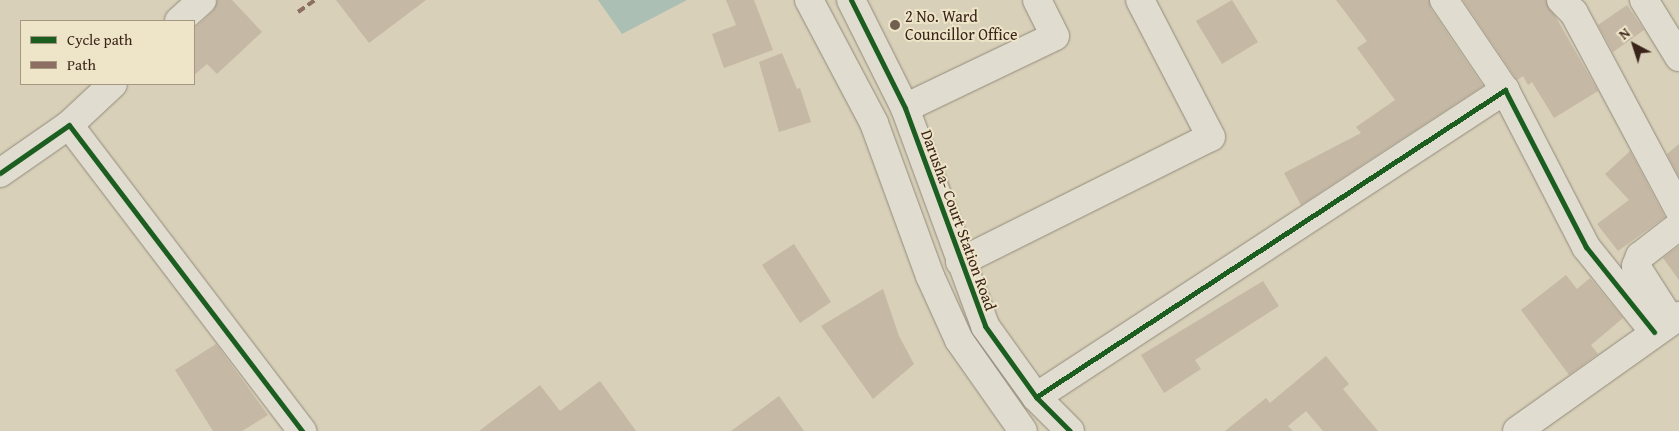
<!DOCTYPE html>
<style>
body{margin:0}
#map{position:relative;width:1679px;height:431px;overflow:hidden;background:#d8d0b8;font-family:"Gentium Book Plus",serif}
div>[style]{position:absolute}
.water>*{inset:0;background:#abbfb4}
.building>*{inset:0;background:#c5b8a5}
.roads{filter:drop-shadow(0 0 1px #928a7c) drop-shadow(0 0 1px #928a7c)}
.street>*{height:28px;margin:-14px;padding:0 14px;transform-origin:14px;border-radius:14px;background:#e0dcd0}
.secondary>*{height:28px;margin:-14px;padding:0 14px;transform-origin:14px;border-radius:14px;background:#e0dcd0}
.quiet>*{height:4px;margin-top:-2px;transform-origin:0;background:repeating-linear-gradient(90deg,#8d6e63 0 8px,transparent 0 12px)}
.cycleway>*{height:5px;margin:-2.5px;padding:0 2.5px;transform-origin:2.5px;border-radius:2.5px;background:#1b5e20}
.dots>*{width:14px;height:14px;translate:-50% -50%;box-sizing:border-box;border:2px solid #eee5c8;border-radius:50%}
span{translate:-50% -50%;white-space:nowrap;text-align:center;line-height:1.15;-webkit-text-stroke:4px #eee5c8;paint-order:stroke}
.poi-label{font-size:16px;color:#39231a}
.left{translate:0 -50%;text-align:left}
.street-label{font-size:16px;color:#39231a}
.legend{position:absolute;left:20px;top:20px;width:175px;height:65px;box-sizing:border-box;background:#eee5c8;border:1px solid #a69782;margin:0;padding:6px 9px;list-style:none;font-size:15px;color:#39231a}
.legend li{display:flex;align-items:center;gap:10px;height:25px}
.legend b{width:25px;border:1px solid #a69782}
.north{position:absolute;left:1609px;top:20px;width:50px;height:50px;-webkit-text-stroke:4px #eee5c8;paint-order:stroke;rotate:320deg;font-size:14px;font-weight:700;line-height:20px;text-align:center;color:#39231a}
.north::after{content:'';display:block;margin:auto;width:18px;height:22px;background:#39231a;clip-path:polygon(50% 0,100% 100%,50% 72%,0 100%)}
</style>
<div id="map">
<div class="water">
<div style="clip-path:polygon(598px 0,687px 0,622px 34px)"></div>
</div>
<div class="building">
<div style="clip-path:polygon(217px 0,232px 0,262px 32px,217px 74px,207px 64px,194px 75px,194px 29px,213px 11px)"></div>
<div style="clip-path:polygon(336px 0,426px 0,369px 43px)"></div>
<div style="clip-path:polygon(726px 0,754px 0,773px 50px,724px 68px,712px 34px,736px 25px)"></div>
<div style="clip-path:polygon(1232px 0,1258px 42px,1222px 64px,1196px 21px)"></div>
<div style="clip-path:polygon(1336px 0,1429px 0,1431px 9px,1483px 86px,1301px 205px,1284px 173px,1361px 133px,1356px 127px,1395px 100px,1357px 48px,1367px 41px)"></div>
<div style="clip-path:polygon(1463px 0,1546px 0,1598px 91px,1554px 118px,1532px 82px,1528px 85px,1523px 76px,1517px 80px)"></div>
<div style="clip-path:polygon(1627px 5px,1644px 30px,1613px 52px,1598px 25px)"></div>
<div style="clip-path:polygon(782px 53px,797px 89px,800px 88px,811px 122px,779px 132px,759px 62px)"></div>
<div style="clip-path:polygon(1679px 144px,1679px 177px,1667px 154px)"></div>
<div style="clip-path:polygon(1630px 151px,1665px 217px,1618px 251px,1597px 224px,1629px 200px,1605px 174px)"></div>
<div style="clip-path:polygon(794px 244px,831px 302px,800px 323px,762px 265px)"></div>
<div style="clip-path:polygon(1679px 246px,1679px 280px,1663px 258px)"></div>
<div style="clip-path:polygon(1566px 275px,1577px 289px,1590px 278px,1623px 318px,1591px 345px,1598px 354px,1569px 375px,1521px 310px)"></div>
<div style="clip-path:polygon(1263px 281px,1279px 306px,1195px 360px,1201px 369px,1164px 393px,1141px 355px)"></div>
<div style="clip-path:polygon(883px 289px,899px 336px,914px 364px,873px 399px,821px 326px)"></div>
<div style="clip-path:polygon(216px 344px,268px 415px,242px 431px,213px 431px,175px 370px)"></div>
<div style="clip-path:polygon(1326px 356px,1349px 384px,1343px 389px,1378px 431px,1323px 431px,1306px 411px,1288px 426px,1293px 431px,1225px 431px,1266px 398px,1270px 403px)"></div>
<div style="clip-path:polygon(600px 381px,636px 431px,479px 431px,540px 385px,560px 411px)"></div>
<div style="clip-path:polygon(779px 396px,804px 431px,731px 431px)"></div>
</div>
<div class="roads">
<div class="street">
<div style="left:1444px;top:0;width:109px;rotate:55.9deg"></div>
<div style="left:1561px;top:0;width:18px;rotate:45deg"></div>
<div style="left:1574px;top:13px;width:223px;rotate:61.9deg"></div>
<div style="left:1644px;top:0;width:67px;rotate:58.4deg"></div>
<div style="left:179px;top:21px;width:31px;rotate:-42deg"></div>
<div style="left:905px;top:108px;width:166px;rotate:-25.6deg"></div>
<div style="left:1055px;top:36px;width:40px;rotate:-116.6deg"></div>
<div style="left:69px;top:125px;width:60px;rotate:-43deg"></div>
<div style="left:0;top:173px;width:84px;rotate:-34.8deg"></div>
<div style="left:69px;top:125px;width:385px;rotate:52.7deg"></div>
<div style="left:960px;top:262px;width:280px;rotate:-26.5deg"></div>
<div style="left:1211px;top:137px;width:154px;rotate:-117.4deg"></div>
<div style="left:1671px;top:321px;width:65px;rotate:-122.5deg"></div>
<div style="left:1636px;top:266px;width:11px;rotate:-68deg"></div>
<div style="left:1640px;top:256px;width:49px;rotate:-37.6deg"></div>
<div style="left:1036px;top:397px;width:561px;rotate:-33.21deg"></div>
<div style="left:1505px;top:90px;width:177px;rotate:62.7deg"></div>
<div style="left:1586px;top:247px;width:109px;rotate:51.3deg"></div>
<div style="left:1517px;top:431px;width:199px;rotate:-35.4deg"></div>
</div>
<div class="secondary">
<div style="left:809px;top:0;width:139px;rotate:62.1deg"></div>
<div style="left:874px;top:123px;width:163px;rotate:69.9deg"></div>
<div style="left:930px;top:276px;width:70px;rotate:65.6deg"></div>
<div style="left:959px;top:340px;width:111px;rotate:54.9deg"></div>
<div style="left:851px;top:0;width:121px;rotate:63.4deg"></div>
<div style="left:905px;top:108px;width:232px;rotate:69.8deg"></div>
<div style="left:985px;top:326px;width:87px;rotate:54.3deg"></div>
<div style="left:1036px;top:397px;width:48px;rotate:45deg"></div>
</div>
</div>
<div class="quiet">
<div style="left:298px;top:12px;width:21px;rotate:-35deg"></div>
</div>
<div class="cycleway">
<div style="left:851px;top:0;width:121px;rotate:63.4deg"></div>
<div style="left:905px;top:108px;width:232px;rotate:69.8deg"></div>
<div style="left:985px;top:326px;width:87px;rotate:54.3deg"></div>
<div style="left:1036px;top:397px;width:48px;rotate:45deg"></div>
<div style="left:0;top:173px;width:84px;rotate:-34.8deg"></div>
<div style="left:69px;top:125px;width:385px;rotate:52.7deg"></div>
<div style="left:1036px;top:397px;width:561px;rotate:-33.21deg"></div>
<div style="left:1505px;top:90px;width:177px;rotate:62.7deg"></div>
<div style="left:1586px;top:247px;width:109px;rotate:51.3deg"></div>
</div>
<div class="dots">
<div style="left:895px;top:25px;background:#716051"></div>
</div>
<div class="poi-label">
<span class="left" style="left:905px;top:25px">2 No. Ward<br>Councillor Office</span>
</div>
<div class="street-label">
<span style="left:959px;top:220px;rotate:70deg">Darusha- Court Station Road</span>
</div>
<ul class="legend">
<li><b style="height:6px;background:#1b5e20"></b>Cycle path</li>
<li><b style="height:6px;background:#8d6e63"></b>Path</li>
</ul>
<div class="north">N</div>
</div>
